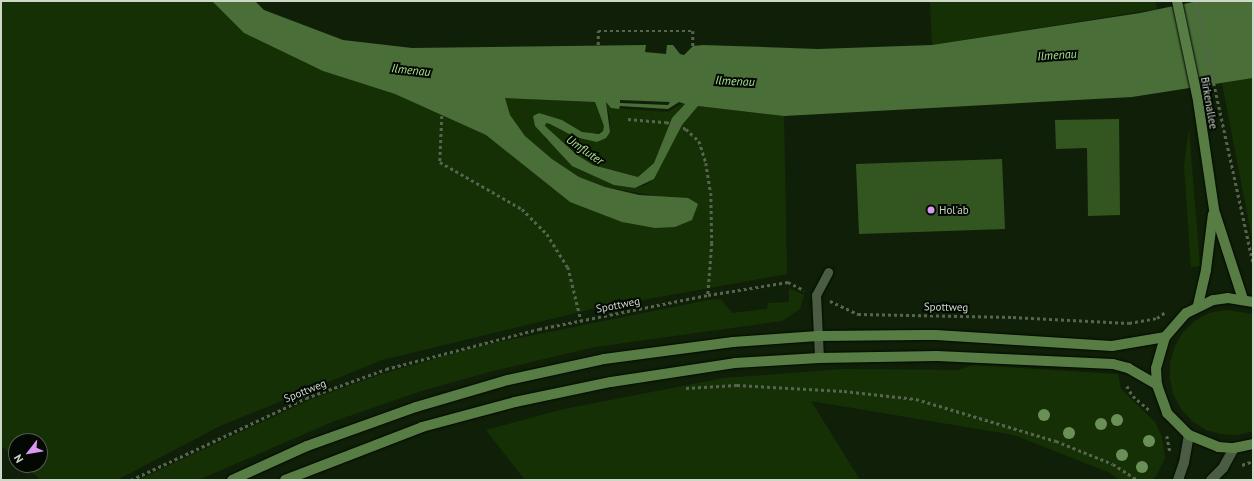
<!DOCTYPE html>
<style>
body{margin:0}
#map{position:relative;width:1254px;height:481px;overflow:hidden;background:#102008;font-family:"PT Sans",sans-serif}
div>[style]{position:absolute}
.green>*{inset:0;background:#163006}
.water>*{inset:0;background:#4a6e38}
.building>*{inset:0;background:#335620}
.path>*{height:2.5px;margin-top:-1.25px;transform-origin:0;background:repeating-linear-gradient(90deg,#576550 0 3px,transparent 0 6px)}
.roads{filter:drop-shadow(0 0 1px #010900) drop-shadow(0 0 1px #010900)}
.service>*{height:9px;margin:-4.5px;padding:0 4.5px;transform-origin:4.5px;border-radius:4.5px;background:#4a5d42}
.minor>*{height:10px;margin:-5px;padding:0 5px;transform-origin:5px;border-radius:5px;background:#4a5d42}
.secondary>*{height:10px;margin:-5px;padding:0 5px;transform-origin:5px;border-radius:5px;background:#577c44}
.trees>*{width:12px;height:12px;margin:-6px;border-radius:50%;background:#6a9058}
.dots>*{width:11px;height:11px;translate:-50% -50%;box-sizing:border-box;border:2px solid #030802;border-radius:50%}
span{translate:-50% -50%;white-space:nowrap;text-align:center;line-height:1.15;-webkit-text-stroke:4px #030802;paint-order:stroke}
.street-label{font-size:11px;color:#cdd8c9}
.poi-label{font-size:11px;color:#cdd8c9}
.left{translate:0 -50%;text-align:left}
.water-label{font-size:12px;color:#aae190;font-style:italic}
.frame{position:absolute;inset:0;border:2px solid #cdd8c9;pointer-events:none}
.north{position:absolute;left:8px;top:433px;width:40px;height:40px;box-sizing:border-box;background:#030802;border:1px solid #545b52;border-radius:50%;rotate:239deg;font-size:11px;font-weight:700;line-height:16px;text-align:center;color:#cdd8c9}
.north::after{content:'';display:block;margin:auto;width:14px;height:18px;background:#db99f5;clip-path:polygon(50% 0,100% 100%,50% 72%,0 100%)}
</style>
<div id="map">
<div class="green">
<div style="clip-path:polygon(1px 1px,212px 1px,244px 33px,323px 71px,395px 94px,486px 135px,570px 202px,662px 197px,605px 187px,579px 177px,552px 159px,525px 136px,510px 115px,505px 98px,595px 102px,604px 126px,603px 131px,591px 134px,582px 132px,562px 120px,539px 113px,545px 139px,635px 188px,646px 185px,654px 179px,682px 125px,698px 106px,784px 116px,787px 274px,592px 309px,382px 360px,220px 426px,117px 480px,41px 480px,23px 465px,40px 465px,40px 441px,16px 441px,16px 459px,1px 446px)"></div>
<div style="clip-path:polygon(930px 1px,1155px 1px,1157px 9px,932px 45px)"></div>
<div style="clip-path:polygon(1253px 78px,1253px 244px,1222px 83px)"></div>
<div style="clip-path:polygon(606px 102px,612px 108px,668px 112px,682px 103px,685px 104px,672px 118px,654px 163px,638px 177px,593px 165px,577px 155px,545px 126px,546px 123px,550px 124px,575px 137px,610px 132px,610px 118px)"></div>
<div style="clip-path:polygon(1189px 129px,1200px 266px,1191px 267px,1184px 166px)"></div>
<div style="clip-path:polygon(789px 288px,804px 295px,800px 309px,782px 321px,595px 347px,493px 371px,418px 392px,332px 422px,198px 480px,138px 480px,312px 399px,385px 373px,484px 345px,708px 300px,721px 299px,732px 313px,767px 309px,768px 303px,789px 302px)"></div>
<div style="clip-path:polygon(1226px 310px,1253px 314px,1253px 431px,1238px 435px,1222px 434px,1206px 430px,1192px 421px,1181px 409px,1173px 394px,1170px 378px,1170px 362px,1175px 346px,1183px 332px,1195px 321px,1209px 313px)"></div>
<div style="clip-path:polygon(973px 365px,1118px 374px,1121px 389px,1155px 422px,1162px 437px,1165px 458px,1156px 476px,1152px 480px,1120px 480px,1108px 472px,1014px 435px,811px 401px,860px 480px,525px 480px,486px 430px,564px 409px,724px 378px,844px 369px,958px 370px)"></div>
</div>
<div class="water">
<div style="clip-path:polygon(evenodd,212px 1px,255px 1px,264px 10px,343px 40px,412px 48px,646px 45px,645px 52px,666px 54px,667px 45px,673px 45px,680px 54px,684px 55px,693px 46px,703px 45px,818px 49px,932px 45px,1140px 13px,1198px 1px,1253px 1px,1253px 78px,1132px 97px,784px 116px,698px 106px,682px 125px,654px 179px,635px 188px,614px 185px,572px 166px,535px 126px,533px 116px,539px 113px,562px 120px,582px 132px,599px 134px,603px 131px,604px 126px,595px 102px,505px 98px,510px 115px,525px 136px,552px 159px,579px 177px,605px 187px,639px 195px,688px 198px,698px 204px,692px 220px,675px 227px,655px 228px,622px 222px,570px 202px,486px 135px,395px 94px,323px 71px,244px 33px,212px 1px,620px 100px,669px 102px,670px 102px,668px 105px,620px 103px,620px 100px,212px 1px,606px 102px,611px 108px,619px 109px,620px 106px,668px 109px,679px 102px,685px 104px,672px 118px,654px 163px,638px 177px,593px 165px,577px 155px,545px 126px,546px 123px,550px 124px,575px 137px,597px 142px,606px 138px,610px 132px,606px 102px)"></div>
</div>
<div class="building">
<div style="clip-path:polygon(1119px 119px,1120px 215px,1088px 216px,1087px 148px,1056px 149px,1055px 120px)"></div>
<div style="clip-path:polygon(1002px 159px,1005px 229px,859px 234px,856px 164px)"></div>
</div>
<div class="path">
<div style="left:1196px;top:1px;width:268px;rotate:77.7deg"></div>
<div style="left:598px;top:45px;width:14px;rotate:-90deg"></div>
<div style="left:598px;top:31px;width:95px"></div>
<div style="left:693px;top:31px;width:15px;rotate:90deg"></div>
<div style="left:442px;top:116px;width:46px;rotate:92.5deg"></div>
<div style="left:440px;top:162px;width:95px;rotate:29.8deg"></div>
<div style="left:522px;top:209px;width:35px;rotate:45deg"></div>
<div style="left:547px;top:234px;width:39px;rotate:58deg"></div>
<div style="left:568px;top:267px;width:55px;rotate:76.2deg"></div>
<div style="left:628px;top:119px;width:38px;rotate:5deg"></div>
<div style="left:666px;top:122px;width:21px;rotate:19deg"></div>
<div style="left:686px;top:129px;width:18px;rotate:43deg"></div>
<div style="left:699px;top:141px;width:23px;rotate:72deg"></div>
<div style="left:706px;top:163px;width:30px;rotate:81deg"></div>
<div style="left:711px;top:193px;width:50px;rotate:88.9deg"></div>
<div style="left:712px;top:243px;width:52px;rotate:94.4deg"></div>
<div style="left:830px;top:301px;width:31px;rotate:25deg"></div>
<div style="left:858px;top:314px;width:155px;rotate:1.1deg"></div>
<div style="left:1013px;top:317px;width:116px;rotate:3deg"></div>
<div style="left:1129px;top:323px;width:28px;rotate:-10deg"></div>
<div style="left:1157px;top:318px;width:9px;rotate:-36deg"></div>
<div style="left:1127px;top:386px;width:12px;rotate:59deg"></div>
<div style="left:1133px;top:396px;width:21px;rotate:41deg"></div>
<div style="left:686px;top:388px;width:51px;rotate:-3.4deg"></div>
<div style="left:737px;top:385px;width:107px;rotate:3.2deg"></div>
<div style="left:844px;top:391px;width:72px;rotate:6.3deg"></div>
<div style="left:916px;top:399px;width:146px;rotate:16.7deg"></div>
<div style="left:1056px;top:441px;width:61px;rotate:22deg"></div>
<div style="left:1113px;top:464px;width:30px;rotate:33deg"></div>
<div style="left:1167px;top:436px;width:15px;rotate:79deg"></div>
<div style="left:1242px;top:465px;width:12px;rotate:-20deg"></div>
<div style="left:131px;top:480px;width:193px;rotate:-25.1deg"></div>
<div style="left:306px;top:398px;width:85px;rotate:-19.9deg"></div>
<div style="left:386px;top:369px;width:158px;rotate:-14.7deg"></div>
<div style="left:539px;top:329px;width:172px;rotate:-11.4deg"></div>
<div style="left:708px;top:295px;width:81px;rotate:-9.2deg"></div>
<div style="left:788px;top:282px;width:18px;rotate:27deg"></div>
</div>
<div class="roads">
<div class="service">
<div style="left:819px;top:358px;width:63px;rotate:-92.7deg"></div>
<div style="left:816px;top:295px;width:26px;rotate:-62deg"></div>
</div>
<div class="minor">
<div style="left:1178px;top:480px;width:18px;rotate:-71deg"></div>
<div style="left:1184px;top:463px;width:28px;rotate:-80deg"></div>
<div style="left:1211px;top:480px;width:17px;rotate:-45deg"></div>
<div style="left:1223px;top:468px;width:23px;rotate:-61deg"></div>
</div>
<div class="secondary">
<div style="left:1177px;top:1px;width:102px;rotate:78.1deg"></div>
<div style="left:1198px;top:101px;width:110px;rotate:81.6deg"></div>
<div style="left:1214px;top:210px;width:94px;rotate:72deg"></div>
<div style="left:1253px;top:302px;width:25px;rotate:-171deg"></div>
<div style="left:1228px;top:298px;width:15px;rotate:172deg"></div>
<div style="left:1213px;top:300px;width:30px;rotate:154deg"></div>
<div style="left:1186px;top:313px;width:32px;rotate:131deg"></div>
<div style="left:1165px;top:337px;width:32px;rotate:106deg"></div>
<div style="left:1156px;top:368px;width:17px;rotate:87deg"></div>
<div style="left:1157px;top:385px;width:30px;rotate:70deg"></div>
<div style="left:1167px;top:413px;width:31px;rotate:45deg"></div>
<div style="left:1189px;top:435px;width:31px;rotate:22deg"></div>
<div style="left:1218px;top:447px;width:16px;rotate:4deg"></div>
<div style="left:1234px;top:448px;width:19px;rotate:-12deg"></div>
<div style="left:1198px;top:305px;width:36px;rotate:-77deg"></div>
<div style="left:1206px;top:270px;width:56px;rotate:-82.9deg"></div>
<div style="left:232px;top:480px;width:82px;rotate:-24.4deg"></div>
<div style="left:307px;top:446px;width:116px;rotate:-19.7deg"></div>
<div style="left:416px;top:407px;width:96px;rotate:-16.4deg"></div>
<div style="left:508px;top:380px;width:98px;rotate:-12.3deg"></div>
<div style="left:604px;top:359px;width:130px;rotate:-7.5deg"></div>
<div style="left:733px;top:342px;width:85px;rotate:-4deg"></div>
<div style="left:818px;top:336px;width:118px;rotate:-0.5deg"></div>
<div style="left:936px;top:335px;width:176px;rotate:3.6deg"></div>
<div style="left:1112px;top:346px;width:54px;rotate:-9.6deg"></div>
<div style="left:285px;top:480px;width:147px;rotate:-21.1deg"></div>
<div style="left:422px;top:427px;width:96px;rotate:-15deg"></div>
<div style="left:515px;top:402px;width:98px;rotate:-11.8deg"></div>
<div style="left:611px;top:382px;width:125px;rotate:-8.7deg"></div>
<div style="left:735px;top:363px;width:84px;rotate:-3.4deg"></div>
<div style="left:819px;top:358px;width:118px;rotate:-1deg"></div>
<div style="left:937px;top:356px;width:176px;rotate:2.6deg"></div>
<div style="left:1113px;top:364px;width:16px;rotate:15deg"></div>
<div style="left:1128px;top:368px;width:34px;rotate:30deg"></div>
</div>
</div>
<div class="trees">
<div style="left:1044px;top:415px"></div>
<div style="left:1117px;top:420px"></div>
<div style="left:1101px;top:424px"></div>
<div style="left:1069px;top:433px"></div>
<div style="left:1149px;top:441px"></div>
<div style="left:1122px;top:455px"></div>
<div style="left:1142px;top:467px"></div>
</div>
<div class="dots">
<div style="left:931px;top:210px;background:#db99f5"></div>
</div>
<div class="street-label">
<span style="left:1209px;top:103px;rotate:80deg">Birkenallee</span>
<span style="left:618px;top:305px;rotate:-11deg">Spottweg</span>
<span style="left:946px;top:307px;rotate:1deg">Spottweg</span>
<span style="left:305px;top:391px;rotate:-22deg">Spottweg</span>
</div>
<div class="poi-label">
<span class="left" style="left:939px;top:210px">Hol'ab</span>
</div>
<div class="water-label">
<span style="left:1057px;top:55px;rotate:-4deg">Ilmenau</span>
<span style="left:411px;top:70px;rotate:6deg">Ilmenau</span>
<span style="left:735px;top:81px;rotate:3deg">Ilmenau</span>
<span style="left:585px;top:150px;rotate:35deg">Umfluter</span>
</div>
<div class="frame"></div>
<div class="north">N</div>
</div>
